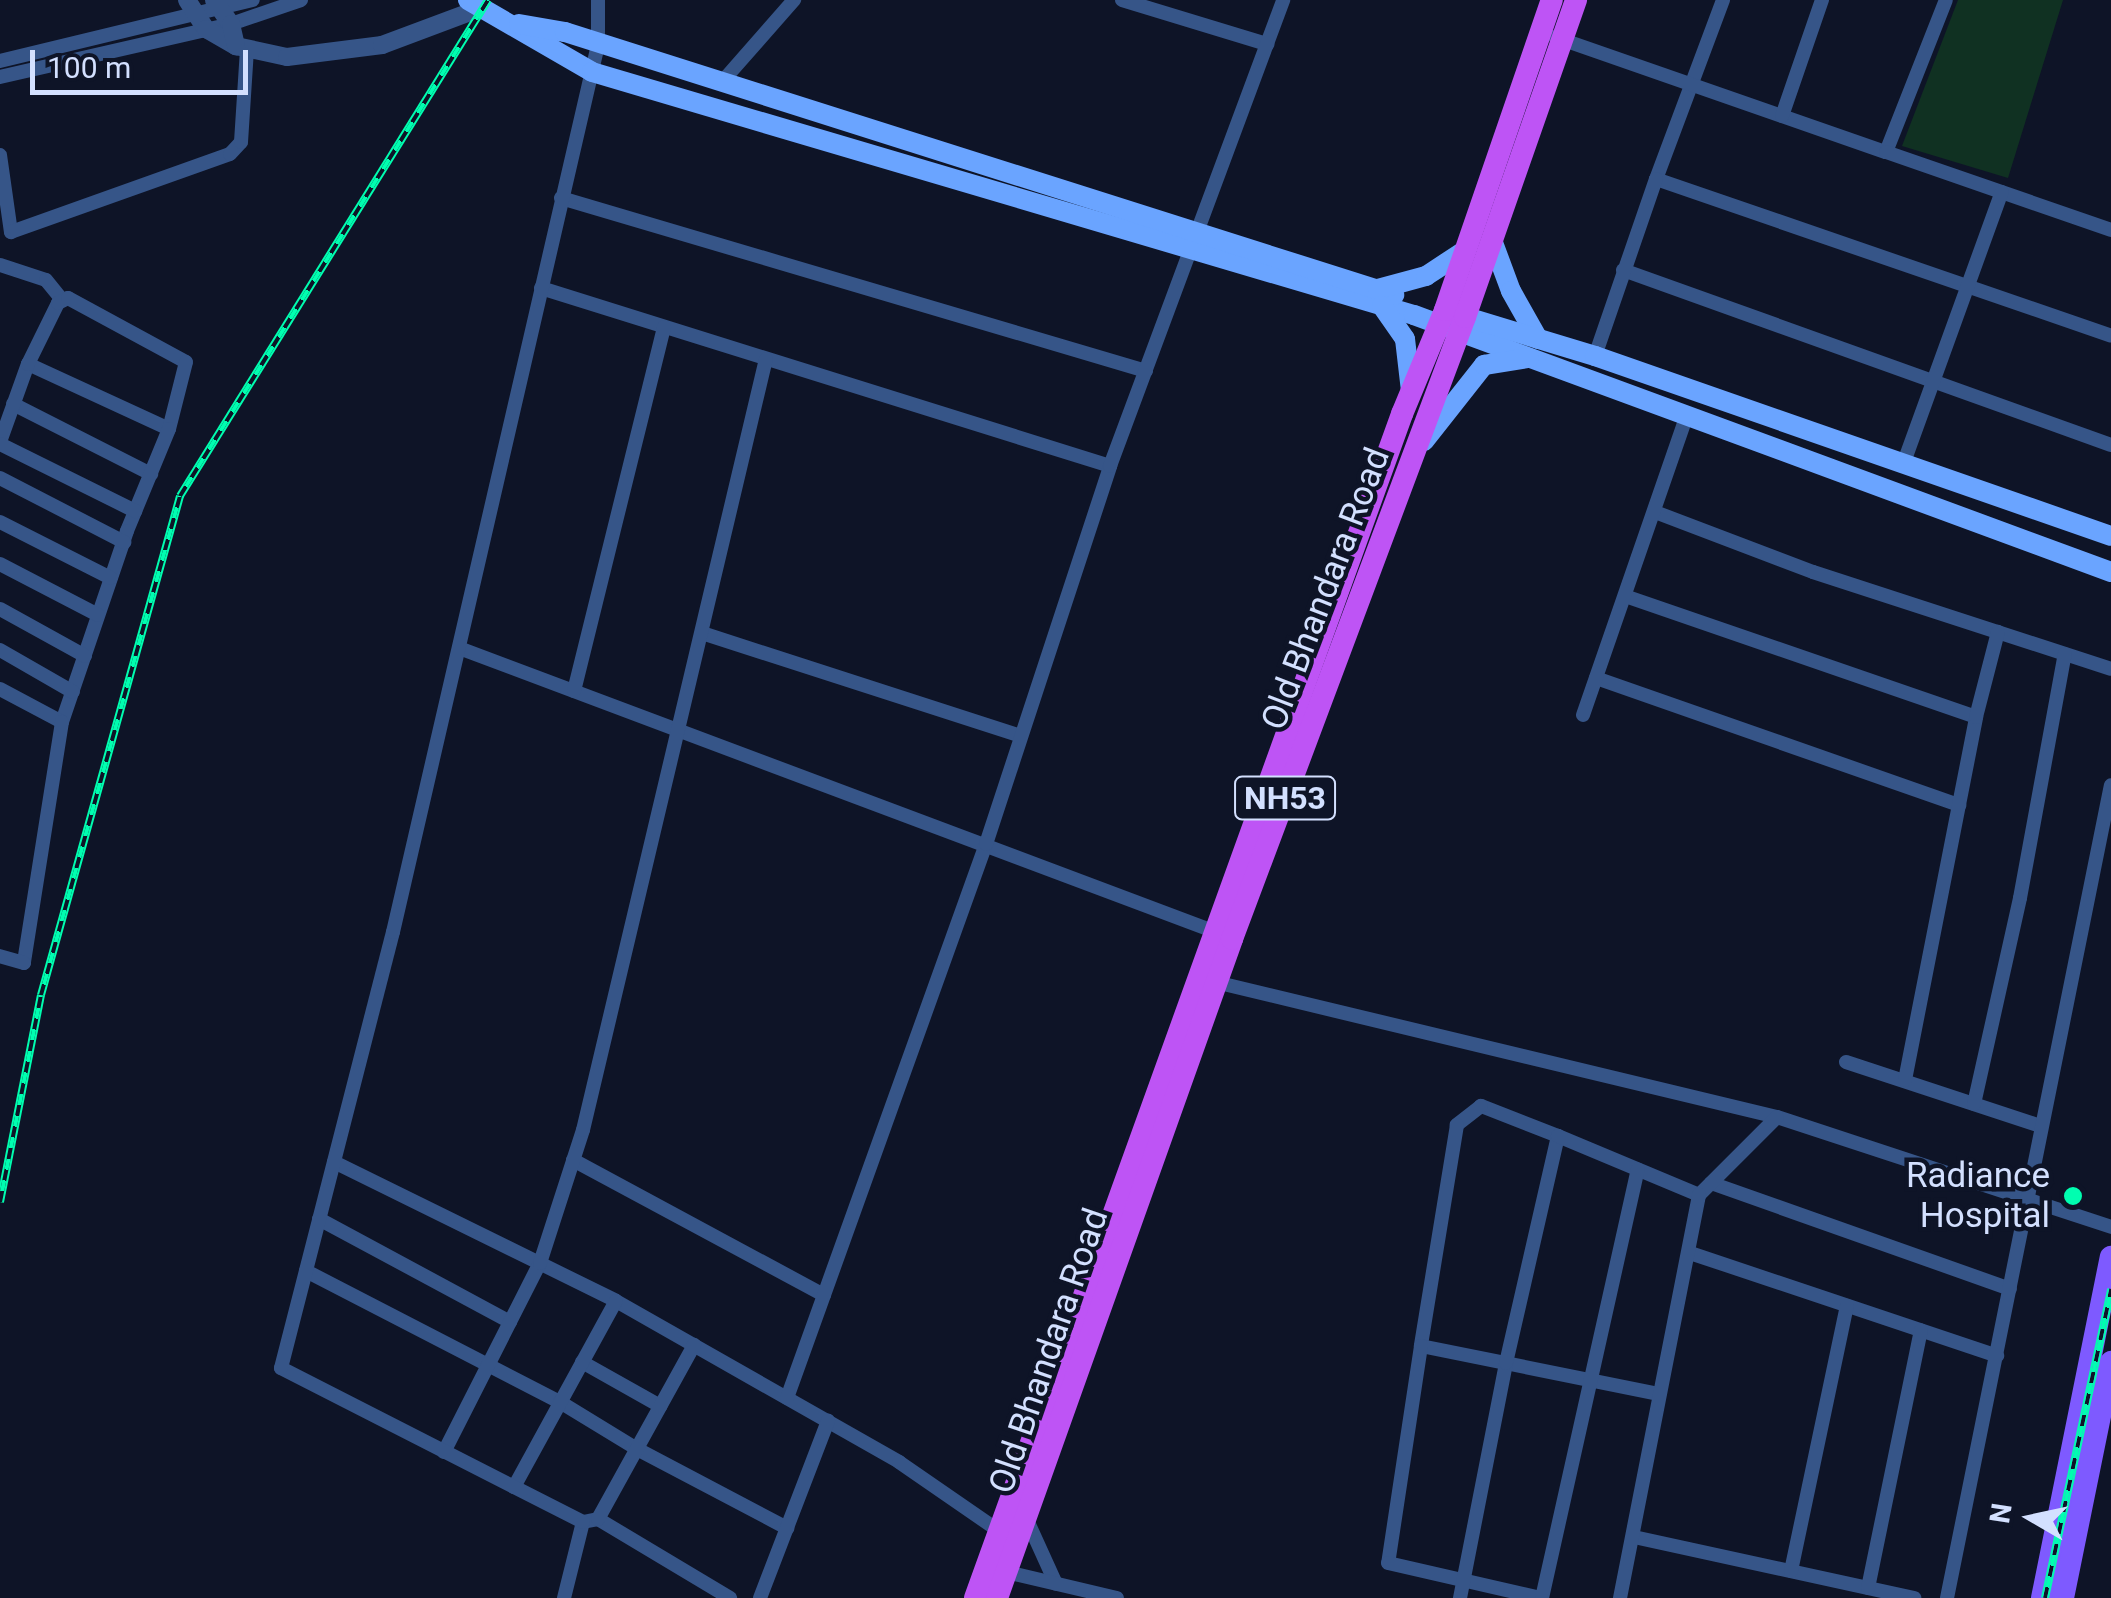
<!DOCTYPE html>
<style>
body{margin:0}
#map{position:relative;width:2111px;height:1598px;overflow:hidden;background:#0e1427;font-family:Roboto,sans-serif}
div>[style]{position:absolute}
.green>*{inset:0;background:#103122}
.minor>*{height:14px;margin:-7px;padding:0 7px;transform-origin:7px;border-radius:7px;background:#365588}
.tertiary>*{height:18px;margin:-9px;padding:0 9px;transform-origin:9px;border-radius:9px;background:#365588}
.secondary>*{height:20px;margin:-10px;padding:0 10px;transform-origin:10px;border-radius:10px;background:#6aa4ff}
.primary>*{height:22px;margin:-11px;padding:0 11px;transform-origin:11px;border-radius:11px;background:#7e5aff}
.trunk>*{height:22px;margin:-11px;padding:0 11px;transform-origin:11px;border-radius:11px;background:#be54f5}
.rail>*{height:8px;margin-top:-4px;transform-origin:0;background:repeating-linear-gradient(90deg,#0e1427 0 11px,#00feb0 0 22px);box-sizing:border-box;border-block:2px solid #00feb0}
.dots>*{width:28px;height:28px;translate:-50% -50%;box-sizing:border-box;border:5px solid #0e1427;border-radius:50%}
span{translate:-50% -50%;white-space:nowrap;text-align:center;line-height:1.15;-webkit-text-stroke:9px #0e1427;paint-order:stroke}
.shield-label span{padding:2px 8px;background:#0e1427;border:2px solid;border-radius:8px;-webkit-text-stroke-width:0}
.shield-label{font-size:32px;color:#d3e0ff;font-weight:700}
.street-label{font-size:35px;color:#d3e0ff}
.poi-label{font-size:35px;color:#d3e0ff}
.right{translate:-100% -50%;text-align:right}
.north{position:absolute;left:1981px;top:1468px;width:100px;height:100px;-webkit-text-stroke:8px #0e1427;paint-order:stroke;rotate:279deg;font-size:28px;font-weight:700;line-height:40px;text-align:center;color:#d3e0ff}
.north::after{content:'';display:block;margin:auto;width:35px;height:45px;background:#d3e0ff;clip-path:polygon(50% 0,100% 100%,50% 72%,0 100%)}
.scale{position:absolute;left:30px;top:50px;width:218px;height:45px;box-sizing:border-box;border:5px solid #d3e0ff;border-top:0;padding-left:12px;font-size:30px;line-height:35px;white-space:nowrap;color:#d3e0ff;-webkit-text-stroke:8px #0e1427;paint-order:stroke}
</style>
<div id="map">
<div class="green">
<div style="clip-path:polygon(1958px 0,2063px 0,2008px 178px,1902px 146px)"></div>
</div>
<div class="minor">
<div style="left:1122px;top:0;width:152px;rotate:16.9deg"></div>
<div style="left:1723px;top:0;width:191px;rotate:110.5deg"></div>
<div style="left:1656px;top:179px;width:481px;rotate:19deg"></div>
<div style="left:1555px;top:37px;width:350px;rotate:19.2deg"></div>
<div style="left:1886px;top:152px;width:163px;rotate:-68.5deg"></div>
<div style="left:0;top:61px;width:260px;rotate:-13.6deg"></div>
<div style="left:0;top:77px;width:237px;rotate:-12.9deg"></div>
<div style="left:231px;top:24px;width:74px;rotate:-18.9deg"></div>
<div style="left:721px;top:83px;width:111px;rotate:-48.7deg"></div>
<div style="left:1782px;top:116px;width:123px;rotate:-71deg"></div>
<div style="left:1886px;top:152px;width:238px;rotate:19.1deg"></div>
<div style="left:0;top:155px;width:78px;rotate:81.9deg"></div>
<div style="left:11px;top:232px;width:232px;rotate:-19.6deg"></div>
<div style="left:230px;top:154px;width:16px;rotate:-47deg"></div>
<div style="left:241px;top:142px;width:92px;rotate:-86.3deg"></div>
<div style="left:561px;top:198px;width:610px;rotate:16.47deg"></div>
<div style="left:0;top:265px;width:48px;rotate:18.1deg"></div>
<div style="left:46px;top:280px;width:26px;rotate:51deg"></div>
<div style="left:1623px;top:270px;width:518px;rotate:19.73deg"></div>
<div style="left:541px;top:288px;width:596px;rotate:17.37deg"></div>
<div style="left:1595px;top:356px;width:187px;rotate:-71deg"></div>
<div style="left:28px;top:364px;width:155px;rotate:24.7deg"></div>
<div style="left:13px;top:404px;width:155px;rotate:26.9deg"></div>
<div style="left:0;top:442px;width:83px;rotate:-70.3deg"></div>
<div style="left:28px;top:364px;width:68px;rotate:-63.8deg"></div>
<div style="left:58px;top:303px;width:11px;rotate:-27deg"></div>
<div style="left:68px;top:298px;width:134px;rotate:28.5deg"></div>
<div style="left:186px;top:362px;width:69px;rotate:104.2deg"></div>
<div style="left:169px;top:429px;width:110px;rotate:112.4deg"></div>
<div style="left:127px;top:531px;width:202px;rotate:108.8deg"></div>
<div style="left:0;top:444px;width:151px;rotate:26.4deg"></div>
<div style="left:1904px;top:462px;width:287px;rotate:-70.1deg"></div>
<div style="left:0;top:478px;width:140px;rotate:27.3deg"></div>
<div style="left:1655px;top:512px;width:169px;rotate:20.8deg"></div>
<div style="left:1813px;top:572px;width:313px;rotate:18deg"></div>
<div style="left:0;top:522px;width:124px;rotate:26.8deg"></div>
<div style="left:0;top:564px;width:110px;rotate:27.5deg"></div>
<div style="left:1625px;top:596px;width:371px;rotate:19deg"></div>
<div style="left:0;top:609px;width:97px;rotate:28.9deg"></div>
<div style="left:702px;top:633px;width:334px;rotate:17.9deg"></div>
<div style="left:459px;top:648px;width:814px;rotate:20.57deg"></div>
<div style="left:0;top:650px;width:84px;rotate:29.9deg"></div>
<div style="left:1596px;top:678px;width:385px;rotate:19.3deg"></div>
<div style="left:0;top:689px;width:70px;rotate:28deg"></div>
<div style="left:62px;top:722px;width:244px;rotate:99deg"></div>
<div style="left:24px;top:963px;width:25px;rotate:-164deg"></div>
<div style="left:574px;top:691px;width:375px;rotate:-76.1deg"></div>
<div style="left:1583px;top:715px;width:315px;rotate:-70.9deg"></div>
<div style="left:1211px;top:981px;width:582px;rotate:13.51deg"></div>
<div style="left:1777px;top:1117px;width:352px;rotate:18.2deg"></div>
<div style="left:1846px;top:1062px;width:205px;rotate:18.2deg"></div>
<div style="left:1905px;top:1080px;width:370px;rotate:-78.9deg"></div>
<div style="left:1976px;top:717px;width:88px;rotate:-75.5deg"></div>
<div style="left:1974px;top:1104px;width:211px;rotate:-77.4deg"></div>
<div style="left:2020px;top:898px;width:248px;rotate:-79.6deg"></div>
<div style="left:1558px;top:1136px;width:83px;rotate:-158.7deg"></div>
<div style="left:1481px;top:1106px;width:31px;rotate:142deg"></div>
<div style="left:1457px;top:1125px;width:224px;rotate:99.3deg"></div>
<div style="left:1421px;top:1346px;width:243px;rotate:11.4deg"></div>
<div style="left:573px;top:1160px;width:285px;rotate:28.3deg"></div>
<div style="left:334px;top:1162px;width:314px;rotate:26.2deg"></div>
<div style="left:616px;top:1301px;width:326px;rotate:29.6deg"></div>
<div style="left:899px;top:1462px;width:129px;rotate:34.6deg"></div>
<div style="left:1711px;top:1183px;width:317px;rotate:19.5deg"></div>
<div style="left:319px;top:1219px;width:217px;rotate:28.3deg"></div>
<div style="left:1690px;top:1253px;width:324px;rotate:18.5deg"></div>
<div style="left:306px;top:1271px;width:286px;rotate:27.3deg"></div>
<div style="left:560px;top:1402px;width:90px;rotate:31.4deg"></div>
<div style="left:637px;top:1449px;width:170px;rotate:27.8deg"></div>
<div style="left:1421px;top:1346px;width:219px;rotate:98.6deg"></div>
<div style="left:1388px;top:1563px;width:157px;rotate:12.9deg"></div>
<div style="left:582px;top:1362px;width:90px;rotate:29.4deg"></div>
<div style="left:787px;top:1398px;width:589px;rotate:-70.24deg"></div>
<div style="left:986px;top:844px;width:398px;rotate:-71.8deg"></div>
<div style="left:1110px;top:466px;width:497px;rotate:-69.6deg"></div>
<div style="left:444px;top:1452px;width:212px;rotate:-63.1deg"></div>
<div style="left:540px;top:1263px;width:140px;rotate:-72.1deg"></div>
<div style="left:583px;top:1130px;width:792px;rotate:-76.65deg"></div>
<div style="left:514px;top:1487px;width:212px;rotate:-61.3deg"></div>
<div style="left:598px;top:1519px;width:154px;rotate:30.9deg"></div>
<div style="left:1027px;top:1520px;width:70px;rotate:65.6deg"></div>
<div style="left:583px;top:1522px;width:15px;rotate:-11deg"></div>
<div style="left:598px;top:1519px;width:199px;rotate:-61.1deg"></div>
<div style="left:1634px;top:1537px;width:287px;rotate:12.3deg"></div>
<div style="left:1002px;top:1571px;width:118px;rotate:13.2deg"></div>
<div style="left:1791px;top:1571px;width:271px;rotate:-78.1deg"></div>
<div style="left:1868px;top:1588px;width:263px;rotate:-78.4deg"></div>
<div style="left:564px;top:1598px;width:78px;rotate:-76deg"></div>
<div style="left:583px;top:1522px;width:339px;rotate:-153deg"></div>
<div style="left:281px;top:1368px;width:450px;rotate:-75.6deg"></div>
<div style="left:393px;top:932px;width:910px;rotate:-76.99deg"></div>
<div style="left:598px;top:45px;width:45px;rotate:-90deg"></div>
<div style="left:760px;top:1598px;width:190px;rotate:-69deg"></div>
<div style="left:1460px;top:1598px;width:239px;rotate:-78.9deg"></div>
<div style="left:1506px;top:1363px;width:233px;rotate:-77.1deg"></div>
<div style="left:1558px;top:1136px;width:153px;rotate:22.7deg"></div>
<div style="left:1699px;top:1195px;width:110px;rotate:-45deg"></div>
<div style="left:1542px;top:1598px;width:439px;rotate:-77.4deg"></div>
<div style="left:1620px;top:1598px;width:411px;rotate:-78.9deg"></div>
<div style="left:1947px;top:1598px;width:829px;rotate:-78.6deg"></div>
</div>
<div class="tertiary">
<div style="left:187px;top:0;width:35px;rotate:57deg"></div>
<div style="left:206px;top:29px;width:34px;rotate:30deg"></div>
<div style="left:236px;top:46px;width:52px;rotate:12.2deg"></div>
<div style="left:287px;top:57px;width:96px;rotate:-7.2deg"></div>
<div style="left:382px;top:45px;width:106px;rotate:-20.5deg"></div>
<div style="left:214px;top:0;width:29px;rotate:55deg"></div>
<div style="left:231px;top:24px;width:23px;rotate:77deg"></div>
</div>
<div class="secondary">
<div style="left:468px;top:0;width:143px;rotate:30.1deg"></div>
<div style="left:592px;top:72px;width:857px;rotate:16.47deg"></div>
<div style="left:1414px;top:315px;width:743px;rotate:20.24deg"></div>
<div style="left:519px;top:24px;width:47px;rotate:9.9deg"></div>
<div style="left:565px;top:32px;width:870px;rotate:17.6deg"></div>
<div style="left:1492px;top:240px;width:54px;rotate:69.6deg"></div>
<div style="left:1511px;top:291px;width:55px;rotate:60.6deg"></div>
<div style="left:1378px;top:289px;width:50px;rotate:-15.2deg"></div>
<div style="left:1426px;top:276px;width:45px;rotate:-33.3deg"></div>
<div style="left:1382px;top:306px;width:40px;rotate:55.1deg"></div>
<div style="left:1405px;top:339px;width:52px;rotate:83.4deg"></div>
<div style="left:1450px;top:312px;width:152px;rotate:16.9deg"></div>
<div style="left:1595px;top:356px;width:546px;rotate:19.23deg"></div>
<div style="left:1424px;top:441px;width:97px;rotate:-51.7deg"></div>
<div style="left:1484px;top:365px;width:45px;rotate:-9deg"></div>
</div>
<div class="primary">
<div style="left:2042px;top:1598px;width:348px;rotate:-78.6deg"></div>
<div style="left:2063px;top:1598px;width:241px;rotate:-78.5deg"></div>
</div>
<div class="trunk">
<div style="left:975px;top:1598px;width:1259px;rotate:-70.17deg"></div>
<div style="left:1402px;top:414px;width:113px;rotate:-67.5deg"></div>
<div style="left:1445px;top:310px;width:328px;rotate:-71deg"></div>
<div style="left:997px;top:1598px;width:700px;rotate:-70.37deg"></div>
<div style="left:1232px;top:939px;width:664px;rotate:-69.46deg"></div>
<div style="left:1465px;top:317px;width:336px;rotate:-70.7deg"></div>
</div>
<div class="rail">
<div style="left:0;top:1202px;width:211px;rotate:-78.8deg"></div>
<div style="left:41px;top:995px;width:518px;rotate:-74.43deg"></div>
<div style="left:180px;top:496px;width:584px;rotate:-58.16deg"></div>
<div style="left:2045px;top:1598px;width:316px;rotate:-77.9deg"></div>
</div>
<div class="dots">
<div style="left:2073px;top:1196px;background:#00feb0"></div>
</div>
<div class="shield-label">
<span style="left:1285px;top:798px">NH53</span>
</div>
<div class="street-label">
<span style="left:1326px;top:589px;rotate:-69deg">Old Bhandara Road</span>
<span style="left:1049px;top:1351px;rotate:-71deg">Old Bhandara Road</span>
</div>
<div class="poi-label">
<span class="right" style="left:2050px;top:1196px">Radiance<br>Hospital</span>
</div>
<div class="north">N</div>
<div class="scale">100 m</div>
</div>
